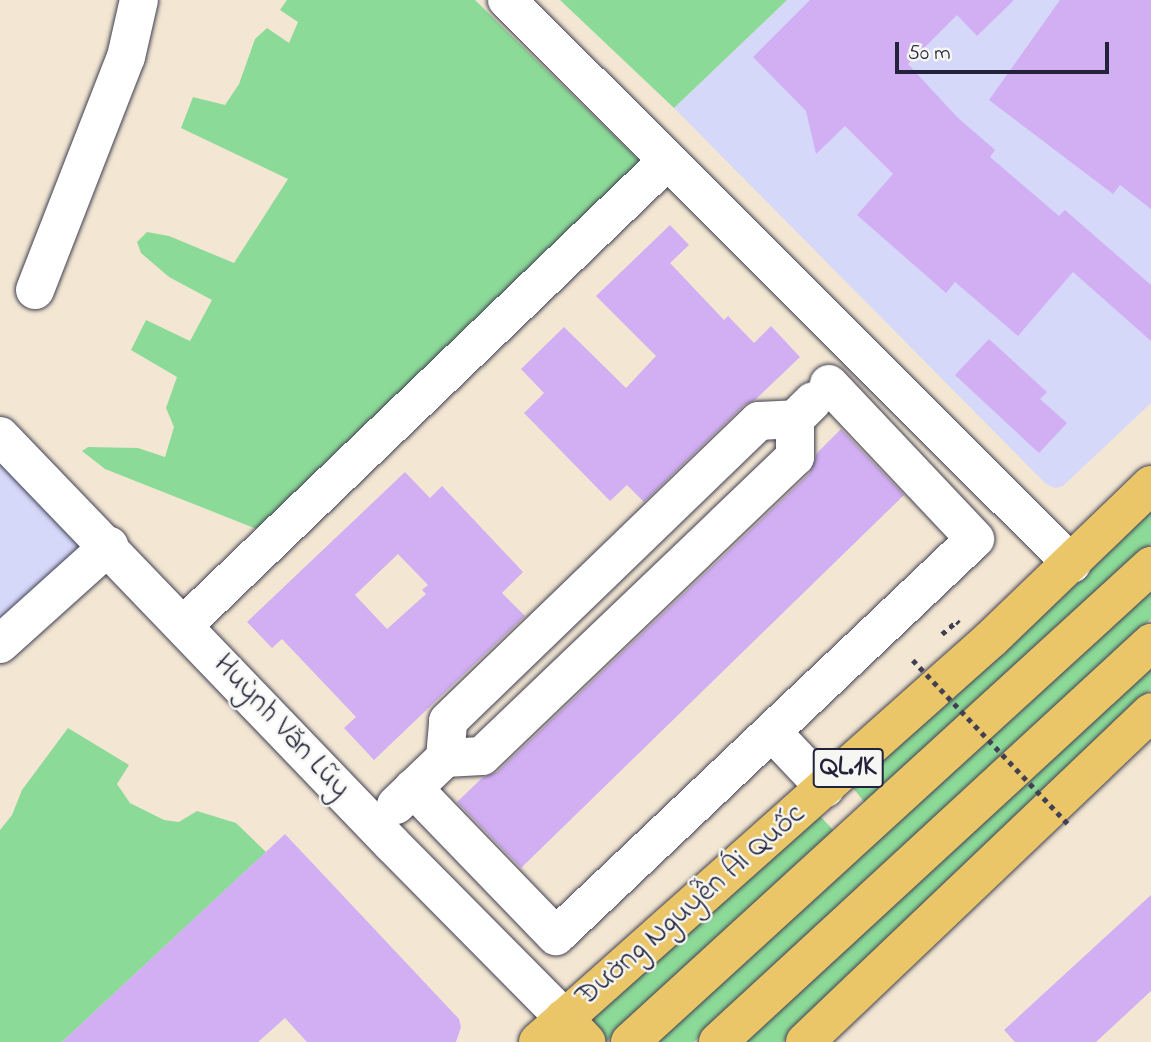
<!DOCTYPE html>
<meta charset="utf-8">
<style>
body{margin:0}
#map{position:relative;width:1151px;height:1042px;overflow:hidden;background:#f3e7d3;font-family:"Indie Flower",sans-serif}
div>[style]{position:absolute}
.built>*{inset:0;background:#d5d8f9}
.green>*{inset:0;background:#8cda98}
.building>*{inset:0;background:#d1aff2}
.path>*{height:4.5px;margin-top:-2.25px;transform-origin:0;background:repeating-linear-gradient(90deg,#414052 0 5px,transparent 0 10px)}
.roads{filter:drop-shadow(0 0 2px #414052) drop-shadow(0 0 2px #414052)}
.minor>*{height:38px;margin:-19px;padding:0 19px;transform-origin:19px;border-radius:19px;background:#fff}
.major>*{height:38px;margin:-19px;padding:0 19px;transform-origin:19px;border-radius:19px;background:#eac669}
.path-bridge>*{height:4.5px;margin-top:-2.25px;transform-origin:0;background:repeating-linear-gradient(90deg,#414052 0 5px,transparent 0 10px)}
span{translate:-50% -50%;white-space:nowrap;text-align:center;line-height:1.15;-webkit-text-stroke:5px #f6f6f2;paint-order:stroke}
.shield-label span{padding:2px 5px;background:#f6f6f2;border:2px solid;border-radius:5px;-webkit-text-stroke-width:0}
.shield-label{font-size:28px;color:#22223b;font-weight:700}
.street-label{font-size:30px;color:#22223b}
.scale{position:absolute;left:895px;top:42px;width:214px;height:32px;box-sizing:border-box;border:4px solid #22223b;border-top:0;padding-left:9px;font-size:21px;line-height:24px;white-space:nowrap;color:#22223b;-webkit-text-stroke:5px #f6f6f2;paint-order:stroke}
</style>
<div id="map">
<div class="built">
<div style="clip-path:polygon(787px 0,1151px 0,1151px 403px,1063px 486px,1055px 488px,1046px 484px,674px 108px)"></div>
<div style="clip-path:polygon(0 460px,88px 549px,0 633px)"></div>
</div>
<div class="green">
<div style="clip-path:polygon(287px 0,475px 0,645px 166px,267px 533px,105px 469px,82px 451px,88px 447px,138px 448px,165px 457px,174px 427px,166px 408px,177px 377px,131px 350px,146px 320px,190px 341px,212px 300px,169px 277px,141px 253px,137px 242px,147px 232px,169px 236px,234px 263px,288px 179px,181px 128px,193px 97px,225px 105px,239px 84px,255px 39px,267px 28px,289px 43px,298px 22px,280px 10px)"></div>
<div style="clip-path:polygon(560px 0,787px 0,674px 108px)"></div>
<div style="clip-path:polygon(1151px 508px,1151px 544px,867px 805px,852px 787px)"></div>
<div style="clip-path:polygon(1151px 589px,1151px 619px,1032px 733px,694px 1042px,654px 1042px)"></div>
<div style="clip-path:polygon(1151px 664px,1151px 689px,783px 1042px,743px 1042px)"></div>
<div style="clip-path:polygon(68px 728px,129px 765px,117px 784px,130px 803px,164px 820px,179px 822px,197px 811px,236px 823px,266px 852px,62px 1042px,0 1042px,0 830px,12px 815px,22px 790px)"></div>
<div style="clip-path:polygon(820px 816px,836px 833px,606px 1042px,599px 1042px,582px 1025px)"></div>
</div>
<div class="building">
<div style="clip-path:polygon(810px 0,1014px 0,977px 36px,957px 15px,908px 64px,957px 117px,995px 150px,990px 157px,1059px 216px,1065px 210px,1151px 285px,1151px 341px,1073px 272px,1018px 336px,955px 282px,946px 293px,857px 215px,893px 174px,845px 126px,816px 154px,806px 111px,753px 57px)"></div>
<div style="clip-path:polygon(1060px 0,1151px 0,1151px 209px,1120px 185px,1113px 194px,989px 100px)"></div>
<div style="clip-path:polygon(670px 225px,689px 245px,670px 263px,724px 320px,728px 316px,754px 343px,771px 326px,800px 357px,755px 400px,744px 405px,644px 502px,627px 485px,610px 501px,524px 413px,544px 393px,521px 369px,564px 327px,626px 388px,656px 356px,596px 296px)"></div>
<div style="clip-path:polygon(989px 339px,1047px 392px,1040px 399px,1067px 423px,1039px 453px,955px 375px)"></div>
<div style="clip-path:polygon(841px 429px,904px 495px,521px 868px,457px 802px,482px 778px,497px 772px,810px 473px,817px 453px)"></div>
<div style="clip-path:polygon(evenodd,405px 472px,430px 498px,442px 486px,523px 572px,502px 593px,525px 616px,374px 760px,344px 728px,356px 717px,282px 639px,272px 648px,247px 622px,405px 472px,398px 554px,428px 585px,422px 590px,426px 594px,387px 629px,355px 595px,398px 554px)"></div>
<div style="clip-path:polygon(285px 834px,459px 1019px,461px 1027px,456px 1042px,307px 1042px,285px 1018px,258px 1042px,62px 1042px)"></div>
<div style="clip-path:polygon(1151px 895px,1151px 991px,1096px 1042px,1015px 1042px,1004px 1030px)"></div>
</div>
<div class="path">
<div style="left:942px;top:634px;width:20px;rotate:-41deg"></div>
<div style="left:957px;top:621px;width:3px;rotate:45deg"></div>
</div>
<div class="roads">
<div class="minor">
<div style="left:507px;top:0;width:798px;rotate:44.95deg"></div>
<div style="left:35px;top:290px;width:250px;rotate:-68.7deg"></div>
<div style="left:126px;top:57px;width:58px;rotate:-77.2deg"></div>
<div style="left:0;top:436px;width:566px;rotate:46.15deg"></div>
<div style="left:392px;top:844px;width:245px;rotate:45.3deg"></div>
<div style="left:184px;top:625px;width:671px;rotate:-43.85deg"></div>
<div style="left:0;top:644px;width:147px;rotate:-42deg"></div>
<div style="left:773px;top:733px;width:76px;rotate:46.6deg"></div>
<div style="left:445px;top:758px;width:37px;rotate:-85deg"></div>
<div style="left:448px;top:721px;width:432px;rotate:-44deg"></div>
<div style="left:759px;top:421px;width:36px;rotate:-3deg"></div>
<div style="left:795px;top:419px;width:25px;rotate:-45deg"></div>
<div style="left:413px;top:788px;width:206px;rotate:46deg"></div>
<div style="left:556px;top:936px;width:577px;rotate:-43.46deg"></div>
<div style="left:975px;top:539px;width:213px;rotate:-133.3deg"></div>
<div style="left:396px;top:805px;width:68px;rotate:-43.8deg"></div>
<div style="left:445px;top:758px;width:37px;rotate:-3deg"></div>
<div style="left:482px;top:756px;width:433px;rotate:-43.7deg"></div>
<div style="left:795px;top:457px;width:38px;rotate:-90deg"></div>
</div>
<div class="major">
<div style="left:564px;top:1018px;width:33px;rotate:47deg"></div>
<div style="left:538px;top:1042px;width:606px;rotate:-41.66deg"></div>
<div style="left:991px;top:639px;width:222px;rotate:-43.9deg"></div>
<div style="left:630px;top:1042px;width:706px;rotate:-42.42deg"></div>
<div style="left:718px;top:1042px;width:589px;rotate:-42.66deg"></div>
<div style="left:805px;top:1042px;width:478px;rotate:-43.6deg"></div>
</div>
</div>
<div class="path-bridge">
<div style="left:913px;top:660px;width:228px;rotate:46.6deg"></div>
</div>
<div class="shield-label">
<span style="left:848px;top:768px">QL.1K</span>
</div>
<div class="street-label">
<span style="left:281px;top:727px;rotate:47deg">Huỳnh Văn Lũy</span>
<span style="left:691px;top:906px;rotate:-41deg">Đường Nguyễn Ái Quốc</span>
</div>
<div class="scale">50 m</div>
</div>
